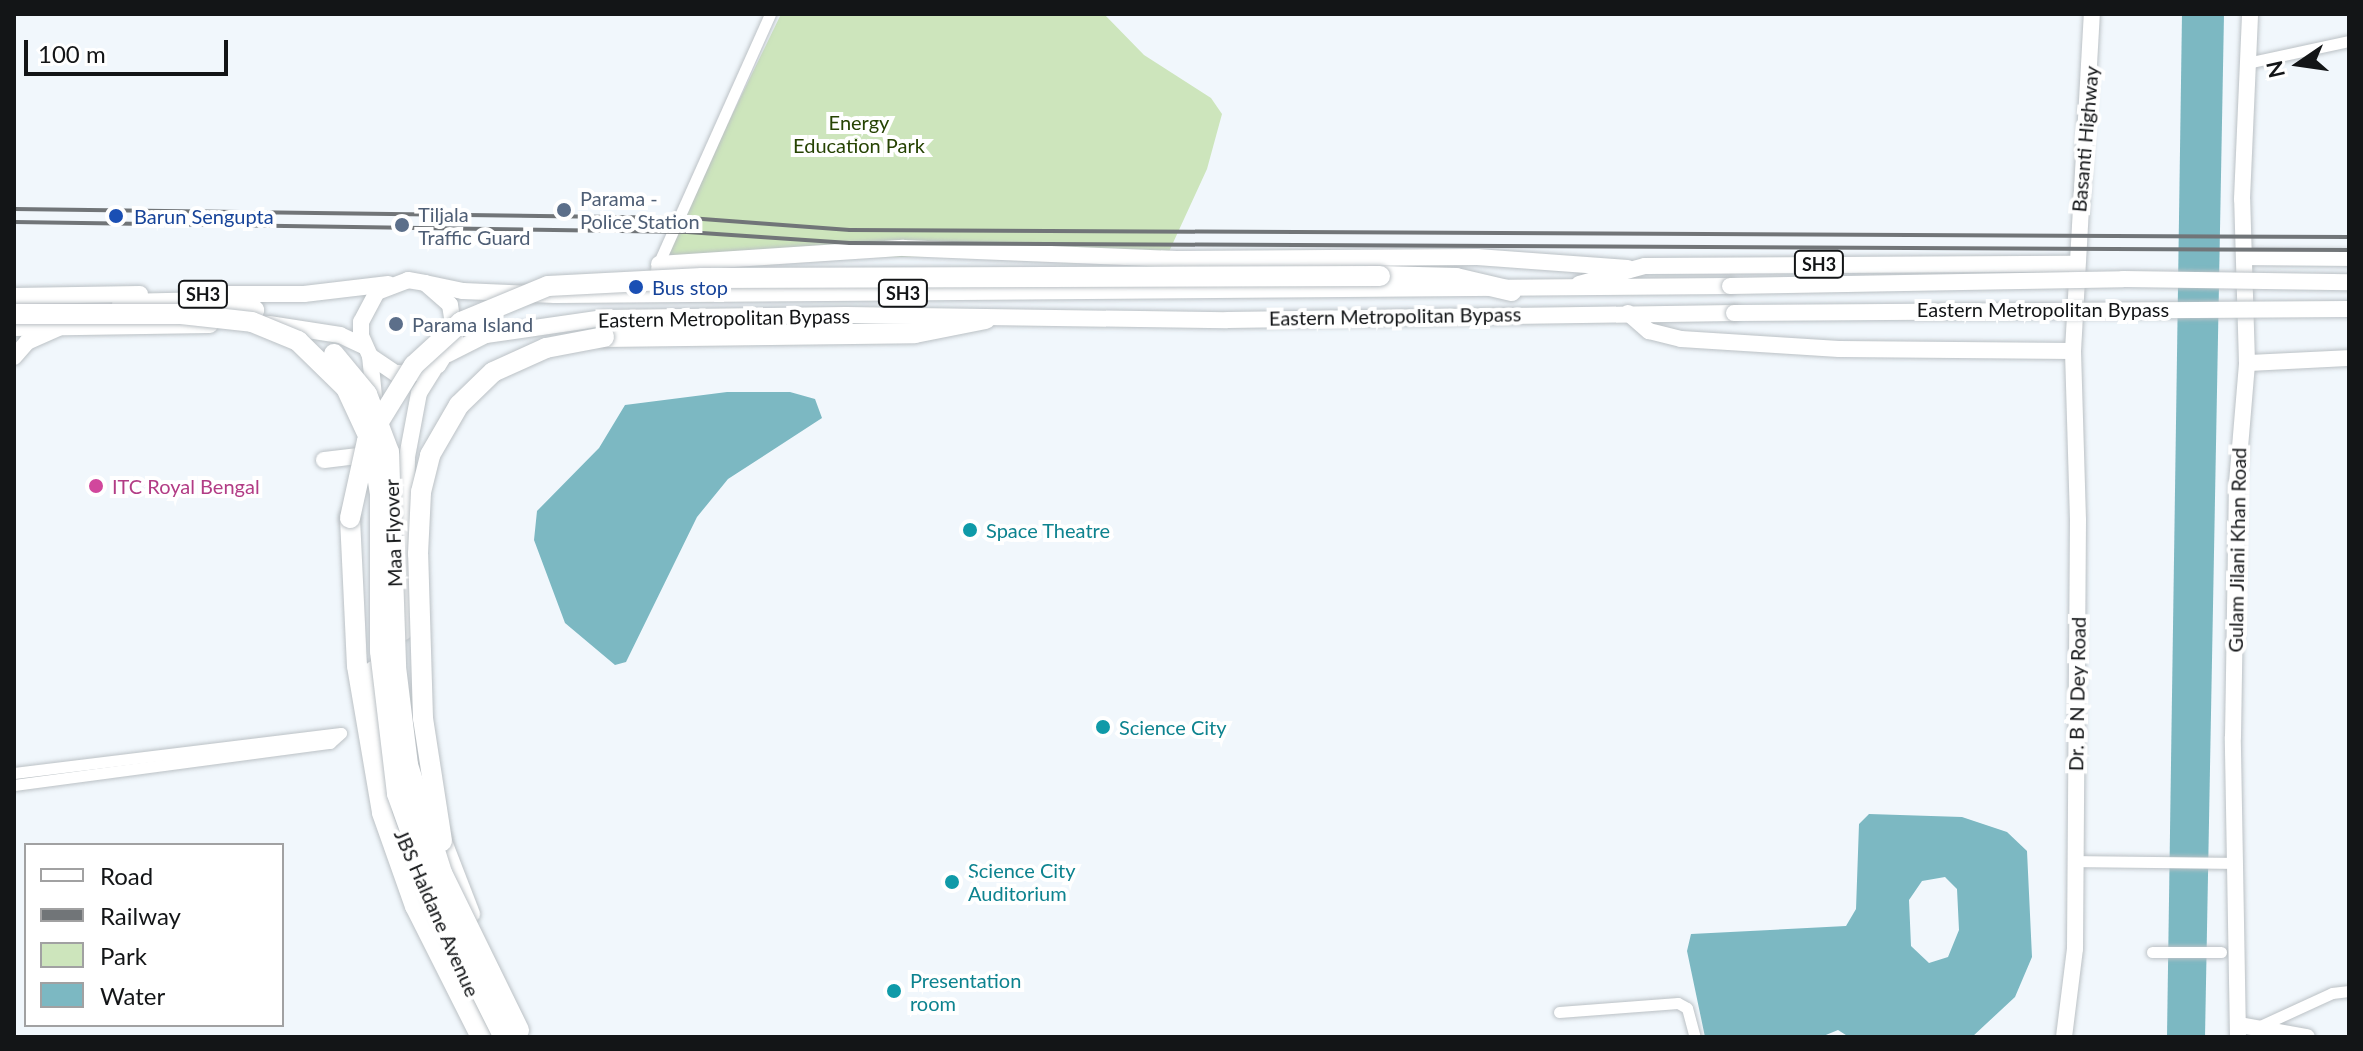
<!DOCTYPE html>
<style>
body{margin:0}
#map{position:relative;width:2363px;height:1051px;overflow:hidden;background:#f1f7fc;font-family:Lato,sans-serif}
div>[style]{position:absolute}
.green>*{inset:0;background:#cde5bc}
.water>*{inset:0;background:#7cb8c2}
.roads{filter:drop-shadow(0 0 2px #bbc1c5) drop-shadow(0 0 2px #bbc1c5)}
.street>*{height:11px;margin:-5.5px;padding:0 5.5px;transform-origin:5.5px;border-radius:5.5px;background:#fff}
.secondary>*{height:16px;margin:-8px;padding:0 8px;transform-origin:8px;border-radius:8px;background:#fff}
.primary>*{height:16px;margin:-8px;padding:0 8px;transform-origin:8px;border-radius:8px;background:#fff}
.highway>*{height:20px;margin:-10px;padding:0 10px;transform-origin:10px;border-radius:10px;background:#fff}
.rail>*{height:4px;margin:-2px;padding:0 2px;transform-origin:2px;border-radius:2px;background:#717578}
.bridges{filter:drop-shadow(0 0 2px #bbc1c5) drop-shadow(0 0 2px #bbc1c5)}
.primary-bridge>*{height:16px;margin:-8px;padding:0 8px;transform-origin:8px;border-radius:8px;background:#fff}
.highway-bridge>*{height:20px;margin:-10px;padding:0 10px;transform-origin:10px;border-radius:10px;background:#fff}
.dots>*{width:22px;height:22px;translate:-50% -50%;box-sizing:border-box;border:4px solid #fff;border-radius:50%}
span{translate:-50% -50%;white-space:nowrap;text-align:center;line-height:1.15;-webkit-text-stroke:8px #fff;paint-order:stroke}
.shield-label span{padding:2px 6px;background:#fff;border:2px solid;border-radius:6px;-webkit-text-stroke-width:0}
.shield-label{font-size:18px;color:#131517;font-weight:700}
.park-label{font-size:20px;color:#264303}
.street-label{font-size:20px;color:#131517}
.service-label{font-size:20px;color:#4e5e75}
.left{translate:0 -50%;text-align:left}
.transit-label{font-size:20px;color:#164399}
.hotel-label{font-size:20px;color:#b23c85}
.culture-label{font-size:20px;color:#0d838f}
.frame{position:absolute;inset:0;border:16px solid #131517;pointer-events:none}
.legend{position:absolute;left:24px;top:843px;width:260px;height:184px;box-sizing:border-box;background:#fff;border:2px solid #a1a1a2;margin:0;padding:10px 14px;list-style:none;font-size:24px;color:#131517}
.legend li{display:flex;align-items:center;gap:16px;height:40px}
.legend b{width:40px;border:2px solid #a1a1a2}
.north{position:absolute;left:2259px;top:24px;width:80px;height:80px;-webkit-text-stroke:6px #fff;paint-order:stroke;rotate:257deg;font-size:22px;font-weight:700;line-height:32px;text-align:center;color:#131517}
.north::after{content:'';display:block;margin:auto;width:28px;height:36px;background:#131517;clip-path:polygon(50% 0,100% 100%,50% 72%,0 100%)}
.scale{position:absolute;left:24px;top:40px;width:204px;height:36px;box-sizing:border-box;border:4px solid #131517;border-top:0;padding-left:10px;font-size:24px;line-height:28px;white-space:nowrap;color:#131517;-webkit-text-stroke:6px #fff;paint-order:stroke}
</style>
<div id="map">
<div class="green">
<div style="clip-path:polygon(781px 14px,1104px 14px,1144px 55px,1211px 98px,1222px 114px,1207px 169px,1167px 256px,674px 258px,666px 251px)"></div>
</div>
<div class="water">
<div style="clip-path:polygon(2182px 14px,2224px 14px,2205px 1037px,2167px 1037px)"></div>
<div style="clip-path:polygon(727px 392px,790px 392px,815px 399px,822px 418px,728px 479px,697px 517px,626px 662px,615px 665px,565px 623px,534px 540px,537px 511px,599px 448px,625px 405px)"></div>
<div style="clip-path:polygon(evenodd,1869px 814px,1962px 817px,2007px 832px,2027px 851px,2032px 957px,2015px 997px,1972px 1037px,1849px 1037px,1838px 1030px,1821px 1037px,1705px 1037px,1687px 951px,1691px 934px,1846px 926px,1856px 909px,1859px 824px,1869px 814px,1945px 877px,1957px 889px,1959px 930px,1948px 957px,1929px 963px,1911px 946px,1909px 900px,1922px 881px,1945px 877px)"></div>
</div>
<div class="roads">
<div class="street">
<div style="left:2247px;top:63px;width:104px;rotate:-12.2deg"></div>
<div style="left:656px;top:269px;width:279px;rotate:-65.9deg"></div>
<div style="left:14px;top:773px;width:329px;rotate:-7deg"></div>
<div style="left:14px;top:785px;width:319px;rotate:-7.6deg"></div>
<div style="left:330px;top:743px;width:15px;rotate:-42deg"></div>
<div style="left:2073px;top:861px;width:162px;rotate:0.7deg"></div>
<div style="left:2152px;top:952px;width:69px"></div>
<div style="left:1559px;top:1012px;width:119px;rotate:-4.3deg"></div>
<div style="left:1678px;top:1003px;width:10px;rotate:29deg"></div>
<div style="left:1687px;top:1008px;width:30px;rotate:75deg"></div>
<div style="left:2258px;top:1027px;width:81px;rotate:-24.7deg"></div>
<div style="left:2332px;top:993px;width:17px;rotate:-7deg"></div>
</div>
<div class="secondary">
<div style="left:2244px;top:257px;width:105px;rotate:0.5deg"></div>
<div style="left:659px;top:264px;width:245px;rotate:-3.8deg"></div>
<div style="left:903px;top:248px;width:274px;rotate:2.3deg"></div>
<div style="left:1177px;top:259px;width:300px;rotate:-0.4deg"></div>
<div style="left:1477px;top:257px;width:151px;rotate:4.2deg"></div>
<div style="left:14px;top:357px;width:20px;rotate:-49deg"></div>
<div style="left:27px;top:342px;width:34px;rotate:-24deg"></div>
<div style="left:2247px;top:363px;width:102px;rotate:-2.8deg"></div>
<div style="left:2240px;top:1025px;width:68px;rotate:10.2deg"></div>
<div style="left:2064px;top:1037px;width:89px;rotate:-82.9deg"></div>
<div style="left:2075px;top:949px;width:429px;rotate:-89.6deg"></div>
<div style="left:2078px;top:520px;width:169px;rotate:-91.7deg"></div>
<div style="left:2238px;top:1037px;width:300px;rotate:-91deg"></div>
<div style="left:2233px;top:737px;width:254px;rotate:-89.1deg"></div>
<div style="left:2237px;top:483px;width:120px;rotate:-85.2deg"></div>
<div style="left:2247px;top:363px;width:164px;rotate:-91.7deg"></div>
<div style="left:2242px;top:199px;width:185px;rotate:-87.5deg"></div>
</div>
<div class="primary">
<div style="left:425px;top:283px;width:33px;rotate:41deg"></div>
<div style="left:450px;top:305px;width:33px;rotate:81deg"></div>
<div style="left:455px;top:338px;width:32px;rotate:122deg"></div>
<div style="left:438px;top:365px;width:16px;rotate:150deg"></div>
<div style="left:424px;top:373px;width:29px;rotate:180deg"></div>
<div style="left:395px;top:373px;width:30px;rotate:-146deg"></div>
<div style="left:370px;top:356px;width:22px;rotate:-114deg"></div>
<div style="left:361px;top:336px;width:14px;rotate:-90deg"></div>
<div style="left:361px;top:322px;width:34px;rotate:-62deg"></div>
<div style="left:377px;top:292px;width:33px;rotate:-21deg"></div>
<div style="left:408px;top:280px;width:17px;rotate:10deg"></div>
<div style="left:425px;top:283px;width:39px;rotate:12deg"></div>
<div style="left:463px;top:291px;width:92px;rotate:2.5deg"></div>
<div style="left:555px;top:295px;width:1175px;rotate:-0.44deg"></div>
<div style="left:1579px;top:284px;width:68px;rotate:-15.3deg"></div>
<div style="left:1645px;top:266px;width:430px;rotate:-0.3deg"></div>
<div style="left:208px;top:294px;width:96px"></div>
<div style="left:304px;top:294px;width:85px;rotate:-6.8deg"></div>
<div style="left:14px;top:296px;width:126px;rotate:-0.9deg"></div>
<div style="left:1628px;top:313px;width:28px;rotate:41deg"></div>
<div style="left:1649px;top:331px;width:33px;rotate:14deg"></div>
<div style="left:1681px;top:339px;width:158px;rotate:3.6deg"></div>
<div style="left:1839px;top:349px;width:234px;rotate:0.5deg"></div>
<div style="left:2073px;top:351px;width:338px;rotate:-86.8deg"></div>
<div style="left:269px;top:324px;width:72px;rotate:8.8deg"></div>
<div style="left:340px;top:335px;width:26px;rotate:25deg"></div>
<div style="left:14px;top:328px;width:196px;rotate:-0.9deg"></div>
<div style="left:448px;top:354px;width:42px;rotate:-26.6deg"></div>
<div style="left:486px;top:335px;width:119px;rotate:-8.2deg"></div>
<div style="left:604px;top:318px;width:242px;rotate:-0.7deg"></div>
<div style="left:846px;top:315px;width:381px;rotate:0.8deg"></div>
<div style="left:1227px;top:320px;width:507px;rotate:-0.79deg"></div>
<div style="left:370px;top:356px;width:50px;rotate:84.3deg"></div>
<div style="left:324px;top:460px;width:50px;rotate:-6.8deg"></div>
<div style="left:404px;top:632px;width:175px;rotate:-89deg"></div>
<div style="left:407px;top:457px;width:65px;rotate:-79.4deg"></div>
<div style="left:419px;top:393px;width:28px;rotate:-58deg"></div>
<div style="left:373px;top:669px;width:105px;rotate:82.9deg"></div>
<div style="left:412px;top:723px;width:60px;rotate:77.6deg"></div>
<div style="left:440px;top:831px;width:89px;rotate:68.9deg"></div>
</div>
<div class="highway">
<div style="left:1380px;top:276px;width:76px;rotate:1.5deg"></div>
<div style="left:1456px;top:278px;width:57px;rotate:13.1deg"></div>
<div style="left:122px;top:304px;width:90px;rotate:-1.3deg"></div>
<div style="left:212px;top:302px;width:43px;rotate:10.8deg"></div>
<div style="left:604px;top:337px;width:311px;rotate:-0.7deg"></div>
<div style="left:915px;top:333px;width:72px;rotate:-11.2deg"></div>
<div style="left:350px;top:518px;width:148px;rotate:87.3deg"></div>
<div style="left:357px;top:666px;width:149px;rotate:80.3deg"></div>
<div style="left:382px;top:813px;width:99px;rotate:70.5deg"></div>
<div style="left:415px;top:906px;width:147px;rotate:63.3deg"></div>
</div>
</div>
<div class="rail">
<div style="left:14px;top:209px;width:675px;rotate:0.76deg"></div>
<div style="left:689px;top:218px;width:161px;rotate:4.3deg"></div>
<div style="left:850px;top:230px;width:1499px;rotate:0.27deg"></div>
<div style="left:14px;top:222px;width:673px;rotate:0.85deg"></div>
<div style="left:687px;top:232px;width:163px;rotate:3.9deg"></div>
<div style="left:850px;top:243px;width:1499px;rotate:0.27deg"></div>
</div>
<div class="bridges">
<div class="primary-bridge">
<div style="left:1730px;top:286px;width:393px;rotate:-1deg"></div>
<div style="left:2123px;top:279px;width:226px;rotate:0.8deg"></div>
<div style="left:1734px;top:313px;width:615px;rotate:-0.37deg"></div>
</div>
<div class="highway-bridge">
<div style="left:14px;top:314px;width:167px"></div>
<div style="left:181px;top:314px;width:71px;rotate:6.4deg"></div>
<div style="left:252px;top:322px;width:50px;rotate:22.4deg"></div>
<div style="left:298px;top:341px;width:67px;rotate:44.4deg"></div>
<div style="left:346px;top:388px;width:62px;rotate:65.1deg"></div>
<div style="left:372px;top:444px;width:51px;rotate:80.9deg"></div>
<div style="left:380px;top:494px;width:157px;rotate:90deg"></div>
<div style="left:380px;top:651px;width:144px;rotate:83.2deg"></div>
<div style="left:397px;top:794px;width:113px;rotate:70.3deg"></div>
<div style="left:435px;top:900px;width:150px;rotate:63.4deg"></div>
<div style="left:334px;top:354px;width:52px;rotate:50.5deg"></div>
<div style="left:367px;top:394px;width:62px;rotate:69.2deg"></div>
<div style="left:389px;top:452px;width:215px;rotate:88.1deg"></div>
<div style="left:396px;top:667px;width:99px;rotate:83deg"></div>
<div style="left:408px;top:765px;width:113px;rotate:72.5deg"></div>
<div style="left:442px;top:873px;width:175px;rotate:63.9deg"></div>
<div style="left:350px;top:518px;width:79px;rotate:-77.6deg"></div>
<div style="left:367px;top:441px;width:89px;rotate:-58.3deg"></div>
<div style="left:414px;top:365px;width:64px;rotate:-42.5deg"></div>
<div style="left:461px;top:322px;width:94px;rotate:-22.5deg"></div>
<div style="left:548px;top:286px;width:154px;rotate:-3deg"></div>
<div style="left:702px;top:278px;width:678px;rotate:-0.17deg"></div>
<div style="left:442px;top:841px;width:124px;rotate:-98.8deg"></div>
<div style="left:423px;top:718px;width:164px;rotate:-91.7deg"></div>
<div style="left:418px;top:554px;width:62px;rotate:-87.2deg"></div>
<div style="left:421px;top:492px;width:38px;rotate:-76deg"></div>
<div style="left:430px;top:455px;width:58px;rotate:-59.9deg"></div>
<div style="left:459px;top:405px;width:47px;rotate:-44.1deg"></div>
<div style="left:493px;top:372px;width:58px;rotate:-24.4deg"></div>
<div style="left:546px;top:348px;width:59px;rotate:-10.7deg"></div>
</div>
</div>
<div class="dots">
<div style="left:564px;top:210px;background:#5c6f8a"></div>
<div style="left:116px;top:216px;background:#1a4fb4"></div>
<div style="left:402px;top:225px;background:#5c6f8a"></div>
<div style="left:636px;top:287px;background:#1a4fb4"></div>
<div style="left:396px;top:324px;background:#5c6f8a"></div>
<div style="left:96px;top:486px;background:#d1479c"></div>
<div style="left:970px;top:530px;background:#0f9aa8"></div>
<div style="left:1103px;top:727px;background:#0f9aa8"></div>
<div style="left:952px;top:882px;background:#0f9aa8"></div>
<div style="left:894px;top:991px;background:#0f9aa8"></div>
</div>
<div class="shield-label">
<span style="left:1819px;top:264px">SH3</span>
<span style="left:903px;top:293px">SH3</span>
<span style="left:203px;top:294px">SH3</span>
</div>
<div class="park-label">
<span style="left:859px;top:134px">Energy<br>Education Park</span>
</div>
<div class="street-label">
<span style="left:2085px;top:139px;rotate:-85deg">Basanti Highway</span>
<span style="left:2043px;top:309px">Eastern Metropolitan Bypass</span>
<span style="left:1395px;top:316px;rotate:-1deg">Eastern Metropolitan Bypass</span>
<span style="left:724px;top:318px;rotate:-1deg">Eastern Metropolitan Bypass</span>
<span style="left:393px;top:533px;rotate:-92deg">Maa Flyover</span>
<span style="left:2237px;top:550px;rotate:-89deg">Gulam Jilani Khan Road</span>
<span style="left:2077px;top:694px;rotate:-89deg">Dr. B N Dey Road</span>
<span style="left:437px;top:913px;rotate:66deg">JBS Haldane Avenue</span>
</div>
<div class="service-label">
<span class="left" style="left:580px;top:210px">Parama -<br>Police Station</span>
<span class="left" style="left:418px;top:226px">Tiljala<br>Traffic Guard</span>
<span class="left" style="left:412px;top:324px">Parama Island</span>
</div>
<div class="transit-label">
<span class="left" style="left:134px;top:216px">Barun Sengupta</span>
<span class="left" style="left:652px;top:287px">Bus stop</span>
</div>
<div class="hotel-label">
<span class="left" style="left:112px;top:486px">ITC Royal Bengal</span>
</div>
<div class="culture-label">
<span class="left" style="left:986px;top:530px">Space Theatre</span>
<span class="left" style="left:1119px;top:727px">Science City</span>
<span class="left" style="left:968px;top:882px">Science City<br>Auditorium</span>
<span class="left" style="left:910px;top:992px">Presentation<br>room</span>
</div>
<div class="frame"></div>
<ul class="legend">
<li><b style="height:10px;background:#fff"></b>Road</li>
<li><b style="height:10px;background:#717578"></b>Railway</li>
<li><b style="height:22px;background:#cde5bc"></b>Park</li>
<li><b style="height:22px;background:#7cb8c2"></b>Water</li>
</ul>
<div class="north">N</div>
<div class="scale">100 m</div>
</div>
